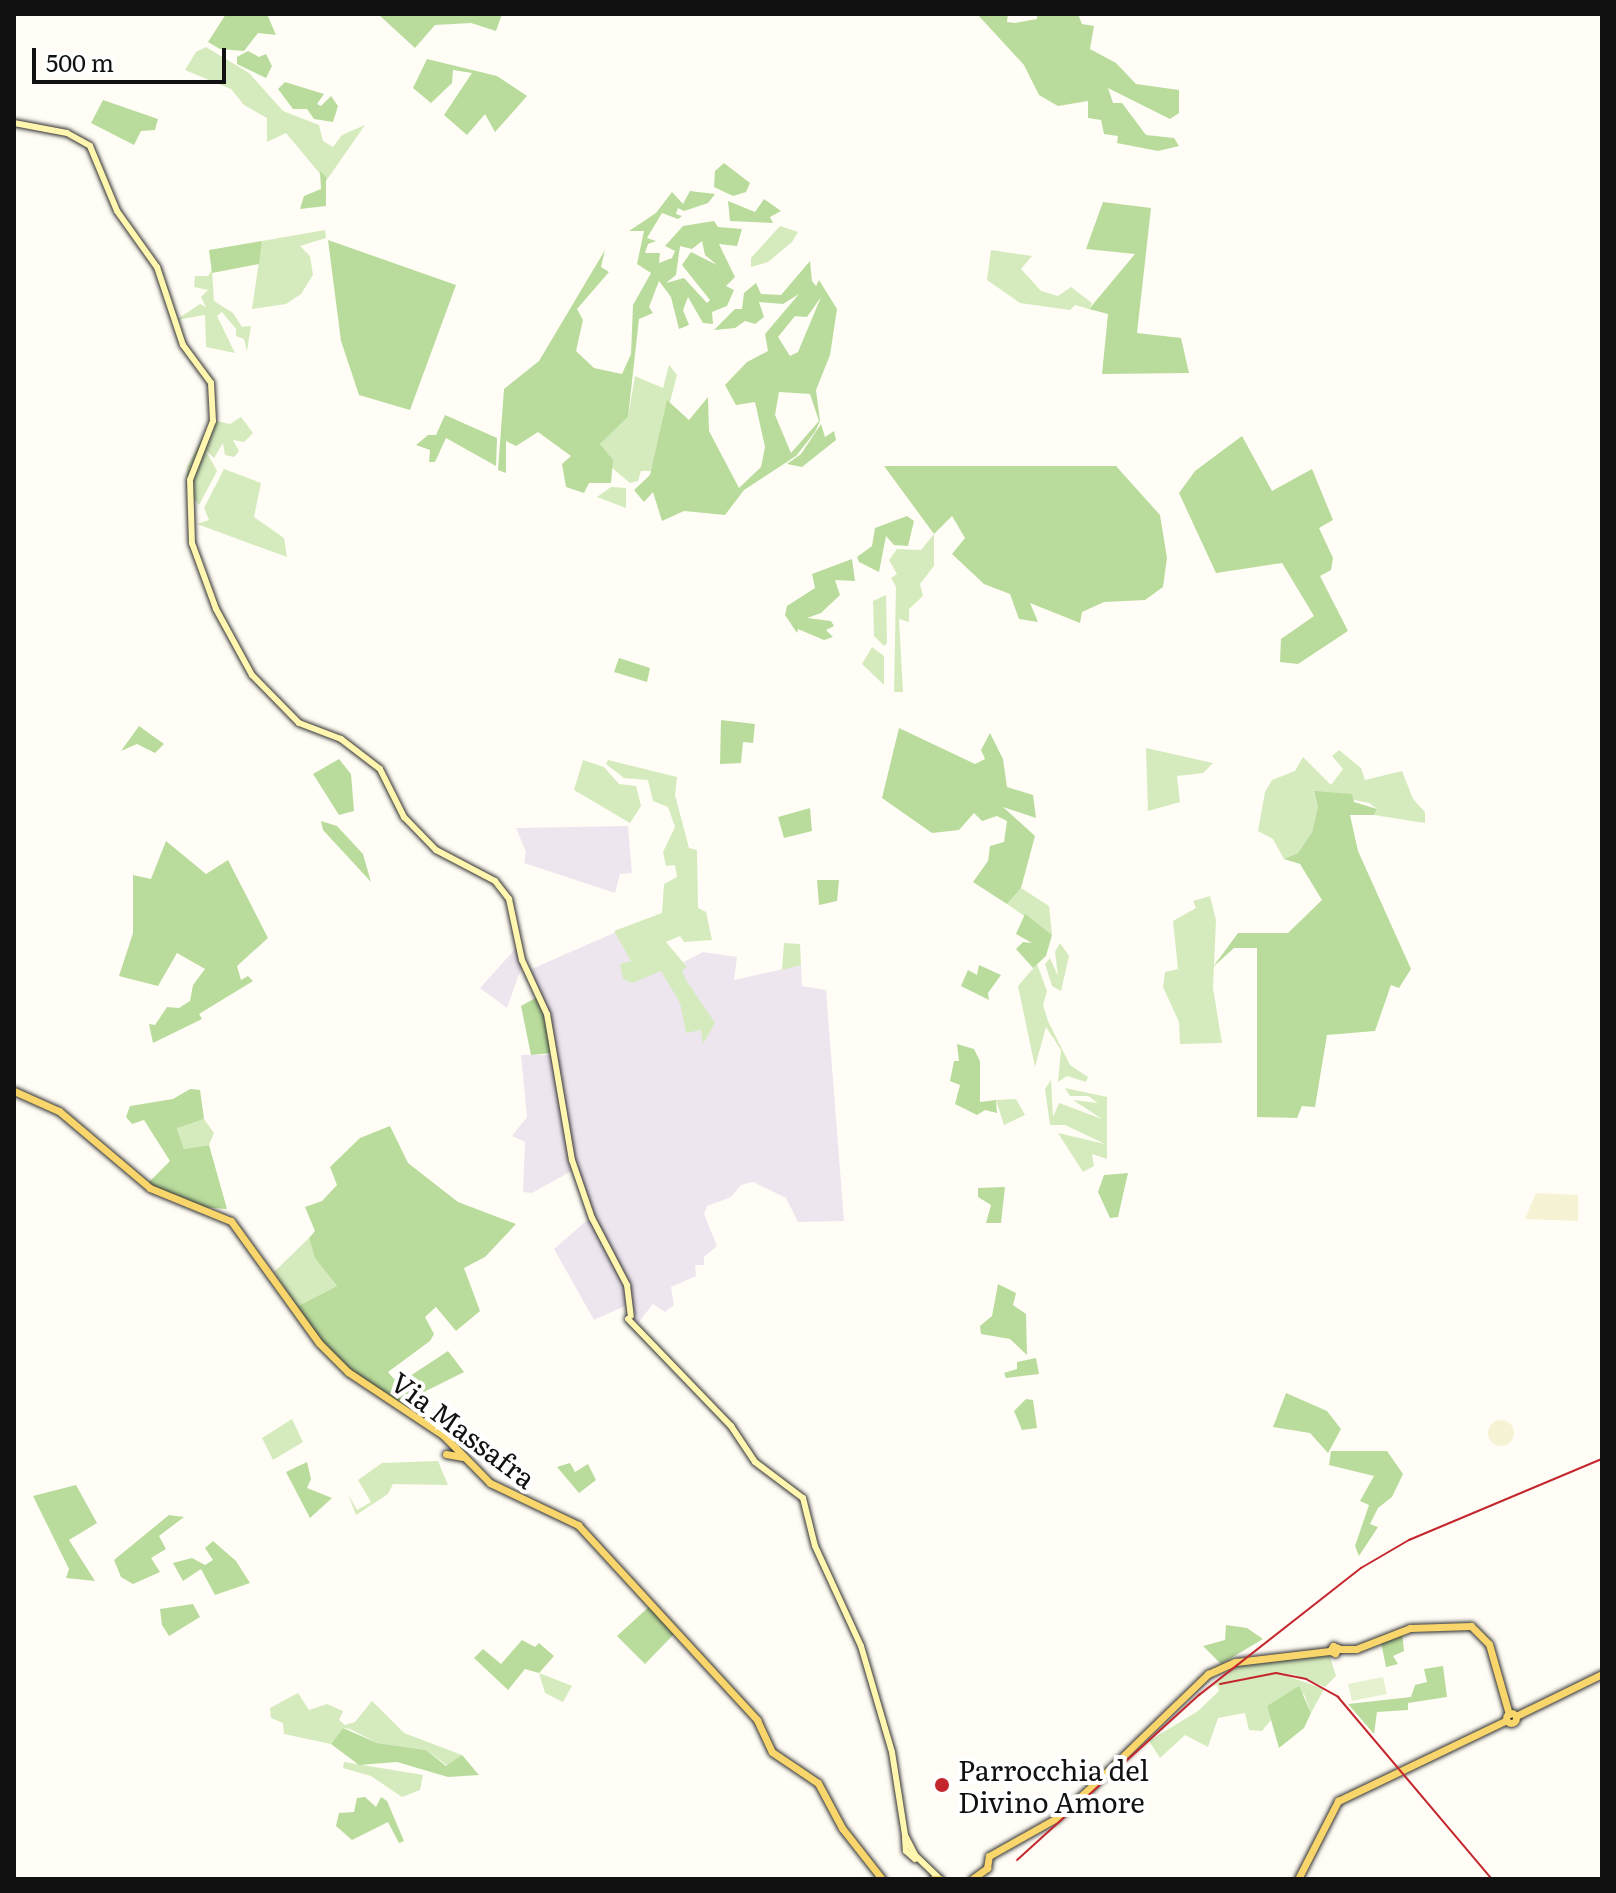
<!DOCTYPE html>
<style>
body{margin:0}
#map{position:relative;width:1616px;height:1893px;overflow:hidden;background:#fffdf5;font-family:Literata,serif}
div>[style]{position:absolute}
.industrial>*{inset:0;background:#eee6ef}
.farmland>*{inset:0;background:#f6f3d4}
.round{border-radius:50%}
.green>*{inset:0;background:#d5ebbd}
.forest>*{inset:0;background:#b9dc9c}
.pitch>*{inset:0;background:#e6f2cf}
.roads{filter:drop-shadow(0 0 2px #333) drop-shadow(0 0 2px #333)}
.secondary>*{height:6px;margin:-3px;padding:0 3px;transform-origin:3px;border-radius:3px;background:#fff6b0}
.primary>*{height:7px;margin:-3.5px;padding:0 3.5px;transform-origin:3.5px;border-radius:3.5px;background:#f9d66b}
.primary>.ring{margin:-3.5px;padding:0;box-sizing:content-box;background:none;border:7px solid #f9d66b;border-radius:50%}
.rail>*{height:2px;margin:-1px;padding:0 1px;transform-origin:1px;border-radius:1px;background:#c4262e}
.dots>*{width:22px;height:22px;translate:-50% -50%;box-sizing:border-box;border:4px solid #fff;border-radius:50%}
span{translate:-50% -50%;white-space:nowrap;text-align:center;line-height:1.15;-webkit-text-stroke:8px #fff;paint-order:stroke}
.street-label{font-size:28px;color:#111}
.poi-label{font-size:28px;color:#111}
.left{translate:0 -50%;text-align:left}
.frame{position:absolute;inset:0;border:16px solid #111;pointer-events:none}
.scale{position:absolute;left:32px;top:48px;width:194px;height:36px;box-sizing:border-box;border:4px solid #111;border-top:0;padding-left:10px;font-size:24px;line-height:28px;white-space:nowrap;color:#111;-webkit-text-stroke:6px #fff;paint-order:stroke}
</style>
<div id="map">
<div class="industrial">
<div style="clip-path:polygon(628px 826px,632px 873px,620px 874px,615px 893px,524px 863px,526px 852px,516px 828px)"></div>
<div style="clip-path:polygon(632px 925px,680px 964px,703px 952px,737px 957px,734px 980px,801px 965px,802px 986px,826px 990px,844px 1221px,798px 1222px,786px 1198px,753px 1182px,741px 1185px,731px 1197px,707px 1206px,704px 1214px,717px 1246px,704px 1257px,704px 1265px,695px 1265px,696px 1276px,671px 1287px,674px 1305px,665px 1312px,653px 1304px,638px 1323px,625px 1306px,594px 1320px,554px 1249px,592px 1216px,575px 1169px,532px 1193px,523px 1192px,525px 1142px,512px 1136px,527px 1117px,521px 1055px,554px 1055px,547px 1013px,527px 971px)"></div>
<div style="clip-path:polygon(517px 947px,522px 966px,507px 1008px,480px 988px)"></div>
</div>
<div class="farmland">
<div style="clip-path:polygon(1536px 1193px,1578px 1195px,1578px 1221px,1525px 1219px)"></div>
<div class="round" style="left:1488px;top:1420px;width:26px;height:26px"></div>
</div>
<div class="green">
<div style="clip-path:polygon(206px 47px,249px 73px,283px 111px,319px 125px,323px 141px,333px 147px,342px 135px,365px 125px,326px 181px,286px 133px,267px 142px,267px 118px,244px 105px,231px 89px,185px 70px,196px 52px)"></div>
<div style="clip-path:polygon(780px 226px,798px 232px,792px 242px,768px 262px,751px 267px,751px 258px)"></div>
<div style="clip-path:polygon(325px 230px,326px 238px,300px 246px,310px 256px,313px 275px,301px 294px,286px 304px,252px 309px,262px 241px)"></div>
<div style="clip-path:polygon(991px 250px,1032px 256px,1021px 269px,1041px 291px,1058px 296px,1071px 287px,1092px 303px,1089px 309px,1075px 305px,1070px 310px,1020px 303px,987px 280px)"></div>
<div style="clip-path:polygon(212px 270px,214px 301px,233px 313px,242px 327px,251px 326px,247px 351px,244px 339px,236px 336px,236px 329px,222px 312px,217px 316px,235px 353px,206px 347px,205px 315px,176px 320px,200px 304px,206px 307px,201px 297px,208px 290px,194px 287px,195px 276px,208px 276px)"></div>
<div style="clip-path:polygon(669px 365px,677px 375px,652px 471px,641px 471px,638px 481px,630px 483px,611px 467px,612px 459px,600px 444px,628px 417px,635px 376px,663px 388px)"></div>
<div style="clip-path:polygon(241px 417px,253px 433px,244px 442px,233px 440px,239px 451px,234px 457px,225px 455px,223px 443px,214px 458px,206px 451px,217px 471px,199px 505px,186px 488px,187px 467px,212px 420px,230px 424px)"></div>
<div style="clip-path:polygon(224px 469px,261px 483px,254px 517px,284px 538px,287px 557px,197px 524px,209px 520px,204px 508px)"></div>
<div style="clip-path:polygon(611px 487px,626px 488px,626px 508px,597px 497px)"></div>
<div style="clip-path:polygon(934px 534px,934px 566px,920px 584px,923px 596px,909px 609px,909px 622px,899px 619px,903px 692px,894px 692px,896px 587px,891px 578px,897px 574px,889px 560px,897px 549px,921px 550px)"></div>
<div style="clip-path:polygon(886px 595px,887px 643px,884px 646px,874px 636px,873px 601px)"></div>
<div style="clip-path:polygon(872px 647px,884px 656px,884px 685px,862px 664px)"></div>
<div style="clip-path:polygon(1146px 748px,1213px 763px,1203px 773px,1177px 776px,1180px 802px,1148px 811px)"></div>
<div style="clip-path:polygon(1339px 750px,1361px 768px,1365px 780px,1402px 771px,1413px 799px,1425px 812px,1425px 823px,1374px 815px,1377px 809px,1369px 803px,1314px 792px,1318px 807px,1312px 832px,1298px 853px,1284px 859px,1273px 839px,1258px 831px,1265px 792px,1272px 780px,1295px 771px,1303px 757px,1331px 785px,1343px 769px,1332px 756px)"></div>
<div style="clip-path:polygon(583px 760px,604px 767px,619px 784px,636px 786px,641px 806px,630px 823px,574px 790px)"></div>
<div style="clip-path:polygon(608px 760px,677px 777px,675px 795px,689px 848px,697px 850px,698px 908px,706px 912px,712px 940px,684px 942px,680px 936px,666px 942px,687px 967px,682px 970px,686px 980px,715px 1023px,703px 1044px,701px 1030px,686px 1033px,680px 1003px,661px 971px,632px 983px,623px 979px,620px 964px,631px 961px,614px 931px,662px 913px,664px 884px,677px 877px,675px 865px,666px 866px,663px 852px,675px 827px,668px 807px,653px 801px,648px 780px,624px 778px,606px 764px)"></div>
<div style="clip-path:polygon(1021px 888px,1049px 906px,1052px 935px,1007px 904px)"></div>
<div style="clip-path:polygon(1210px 896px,1216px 920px,1213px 988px,1222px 1043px,1180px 1044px,1179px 1022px,1163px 987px,1165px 972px,1178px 969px,1173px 921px,1196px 908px,1193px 901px)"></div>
<div style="clip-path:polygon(784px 943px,800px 944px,801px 965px,782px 970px)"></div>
<div style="clip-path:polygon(1060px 943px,1069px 956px,1061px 991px,1052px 986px,1045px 964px,1050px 958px,1058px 976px,1055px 952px)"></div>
<div style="clip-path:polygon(1037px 964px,1047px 991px,1043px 1005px,1048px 1021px,1070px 1065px,1088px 1077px,1086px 1082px,1067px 1076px,1058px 1082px,1061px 1050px,1046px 1027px,1035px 1067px,1018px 986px)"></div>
<div style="clip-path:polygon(1051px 1080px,1053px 1117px,1059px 1103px,1102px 1119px,1073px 1100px,1098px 1103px,1088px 1096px,1070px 1096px,1065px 1088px,1107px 1097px,1107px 1159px,1092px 1154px,1094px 1166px,1083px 1172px,1058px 1133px,1105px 1144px,1065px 1125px,1050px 1125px,1045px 1089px)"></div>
<div style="clip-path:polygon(1016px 1099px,1025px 1115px,1004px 1125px,996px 1100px)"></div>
<div style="clip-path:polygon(204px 1119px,214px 1133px,209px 1145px,184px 1149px,177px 1127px)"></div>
<div style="clip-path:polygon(309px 1238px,315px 1257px,337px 1286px,296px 1307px,274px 1272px)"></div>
<div style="clip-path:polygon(292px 1419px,303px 1442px,273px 1460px,262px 1438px)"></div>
<div style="clip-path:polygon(438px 1461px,448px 1485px,393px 1484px,388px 1494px,356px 1515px,348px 1494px,357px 1510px,371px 1502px,358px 1480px,382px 1463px)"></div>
<div style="clip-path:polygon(1329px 1654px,1336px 1676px,1325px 1687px,1295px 1675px,1279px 1673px,1324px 1689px,1311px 1713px,1304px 1694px,1267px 1706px,1271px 1720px,1262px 1731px,1249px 1730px,1245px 1713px,1218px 1718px,1208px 1747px,1185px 1735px,1160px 1758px,1149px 1741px,1198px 1711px,1219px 1691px,1217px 1685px,1211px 1687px,1240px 1664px)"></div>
<div style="clip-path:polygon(539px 1673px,572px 1686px,563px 1702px,545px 1693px)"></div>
<div style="clip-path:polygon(298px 1693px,309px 1710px,327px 1704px,343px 1711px,339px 1720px,345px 1725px,355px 1722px,372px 1701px,404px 1733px,462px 1755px,448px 1766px,426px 1750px,377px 1743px,350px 1729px,343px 1728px,331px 1744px,284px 1734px,283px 1723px,271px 1718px,270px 1708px)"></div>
<div style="clip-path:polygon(344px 1762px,423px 1775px,420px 1790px,402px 1797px,371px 1776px,343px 1768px)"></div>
</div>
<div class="forest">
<div style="clip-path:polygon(226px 14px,267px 14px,276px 35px,258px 33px,244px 51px,220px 49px,208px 42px)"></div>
<div style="clip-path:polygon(378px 14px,502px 14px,496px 31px,471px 23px,435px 25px,415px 48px)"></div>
<div style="clip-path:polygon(977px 14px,1008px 14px,1007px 22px,1015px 23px,1037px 19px,1037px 14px,1078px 14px,1082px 24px,1094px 26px,1090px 49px,1116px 63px,1136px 84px,1179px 90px,1179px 113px,1170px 119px,1108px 88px,1113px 103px,1122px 103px,1146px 135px,1174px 138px,1179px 146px,1158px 151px,1117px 143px,1118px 136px,1104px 134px,1101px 120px,1088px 118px,1088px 101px,1058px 106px,1039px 95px,1024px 65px)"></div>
<div style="clip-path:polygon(248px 51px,259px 57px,266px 54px,272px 66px,266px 78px,237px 64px,237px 57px)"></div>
<div style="clip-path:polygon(427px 59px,497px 76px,527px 96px,495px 132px,485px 114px,467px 135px,444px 115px,472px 73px,453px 70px,452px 83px,431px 103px,413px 88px)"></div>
<div style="clip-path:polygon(285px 82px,324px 94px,317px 104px,321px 106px,331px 96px,338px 106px,333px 122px,314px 119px,307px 109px,293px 109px,278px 89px)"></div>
<div style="clip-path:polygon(103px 100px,158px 119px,155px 130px,141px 131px,134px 145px,91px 123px)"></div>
<div style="clip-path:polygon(724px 163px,750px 183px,746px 192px,733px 196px,714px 187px,715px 171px)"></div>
<div style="clip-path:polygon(320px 171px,326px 177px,326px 206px,300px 209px,304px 196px,321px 189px)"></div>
<div style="clip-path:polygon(evenodd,690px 191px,715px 194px,708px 203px,684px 211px,678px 208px,676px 214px,682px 216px,678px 219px,662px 213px,647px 238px,656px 241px,648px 244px,645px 253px,660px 253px,659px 263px,672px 258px,675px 251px,665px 246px,683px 226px,714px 221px,718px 227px,742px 229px,737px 246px,719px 244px,735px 277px,726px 286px,734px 290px,727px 306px,712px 312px,713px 324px,703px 323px,688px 297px,683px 310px,689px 325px,679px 329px,671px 297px,659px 281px,649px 307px,653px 313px,639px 319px,628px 417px,600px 444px,613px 460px,611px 483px,589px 483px,584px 493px,566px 487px,562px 464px,571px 456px,538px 432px,516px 446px,506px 441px,506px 473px,498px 470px,504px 389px,539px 361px,605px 250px,601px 267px,609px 272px,577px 309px,583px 320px,576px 351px,594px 368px,622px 374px,631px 354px,633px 305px,651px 273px,637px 264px,644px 231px,629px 231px,656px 213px,672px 192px,683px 204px,690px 191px,702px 241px,705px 255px,717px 265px,691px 252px,682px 265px,710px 300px,707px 303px,684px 278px,666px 283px,676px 275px,680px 246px,692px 249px,702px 241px)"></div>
<div style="clip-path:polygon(764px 199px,781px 211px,770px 217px,773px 223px,730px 221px,728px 201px,755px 212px)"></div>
<div style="clip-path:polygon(1103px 202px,1151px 208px,1137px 333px,1181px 338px,1189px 373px,1102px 374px,1108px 314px,1089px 309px,1135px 254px,1086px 249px)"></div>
<div style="clip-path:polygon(328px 240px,456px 285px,410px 410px,359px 395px,341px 341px)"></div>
<div style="clip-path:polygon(262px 241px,259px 264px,212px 273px,209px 250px)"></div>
<div style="clip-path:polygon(evenodd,810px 261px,812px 281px,816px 286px,819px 280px,837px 309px,830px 355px,816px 390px,820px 421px,815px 432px,796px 456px,744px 490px,725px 515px,684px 511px,662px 521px,653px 492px,644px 502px,634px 490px,650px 475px,667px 400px,689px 420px,708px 397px,709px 431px,739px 488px,761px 467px,765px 447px,755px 402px,736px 405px,725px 385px,747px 362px,768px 351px,765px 334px,799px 294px,783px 304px,759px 302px,764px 317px,755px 324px,745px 321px,735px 328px,714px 330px,735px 309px,742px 309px,744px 293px,756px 283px,761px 294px,781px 295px,810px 261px,821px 297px,798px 352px,790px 356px,778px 337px,795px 316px,807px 317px,821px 297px,810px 261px,779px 392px,810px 394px,819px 421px,791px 453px,775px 415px,779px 392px)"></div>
<div style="clip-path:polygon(445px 415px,497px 438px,496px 466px,446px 438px,435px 462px,429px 462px,430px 450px,416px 445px,428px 435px,436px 435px)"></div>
<div style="clip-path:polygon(821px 424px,825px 437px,834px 431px,836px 440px,802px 467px,787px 464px,801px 454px)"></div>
<div style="clip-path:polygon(1242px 436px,1272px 491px,1312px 469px,1333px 520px,1319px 528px,1333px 558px,1331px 570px,1320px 576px,1348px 631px,1298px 664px,1280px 662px,1281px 639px,1314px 616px,1282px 563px,1216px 573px,1179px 493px,1195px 471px)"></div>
<div style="clip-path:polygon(884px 466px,1116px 466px,1160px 515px,1167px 558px,1163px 587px,1145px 600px,1104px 602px,1082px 612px,1080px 623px,1030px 603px,1038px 622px,1019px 619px,1010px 594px,984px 584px,952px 554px,965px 538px,952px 516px,934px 534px)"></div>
<div style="clip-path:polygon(907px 516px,914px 521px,908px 546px,894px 545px,886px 536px,879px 572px,859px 562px,857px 557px,872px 546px,875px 528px)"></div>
<div style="clip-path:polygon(852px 559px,855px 581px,835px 580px,840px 595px,821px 613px,807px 618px,831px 621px,834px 626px,826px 630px,833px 637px,824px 640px,798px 629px,797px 633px,785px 615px,787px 606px,815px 588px,812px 574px)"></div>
<div style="clip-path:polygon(619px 658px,650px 668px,647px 682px,614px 672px)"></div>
<div style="clip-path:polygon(721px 720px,755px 724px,753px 743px,743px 742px,741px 763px,720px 764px)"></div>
<div style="clip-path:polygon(139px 726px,164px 744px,155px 753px,137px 744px,121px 751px)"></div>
<div style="clip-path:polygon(899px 728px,975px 764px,985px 759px,981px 750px,990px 733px,1003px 759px,1007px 787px,1033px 795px,1036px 818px,1003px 807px,1035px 836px,1021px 888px,1007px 904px,973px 882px,988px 861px,990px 846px,1004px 842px,1007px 821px,997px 816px,982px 821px,974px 813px,959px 830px,932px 833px,882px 798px)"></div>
<div style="clip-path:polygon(339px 759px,351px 774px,354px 811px,339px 815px,313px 774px)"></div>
<div style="clip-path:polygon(1314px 791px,1352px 794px,1354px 802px,1377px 809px,1374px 815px,1350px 815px,1358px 851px,1411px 969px,1399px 988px,1391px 985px,1375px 1031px,1327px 1035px,1315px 1107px,1302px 1106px,1297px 1118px,1257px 1117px,1257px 948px,1234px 948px,1213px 967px,1238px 933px,1288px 933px,1322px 900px,1300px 864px,1284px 859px,1298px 853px,1312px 832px,1318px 807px)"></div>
<div style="clip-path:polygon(810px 808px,812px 831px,784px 838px,778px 817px)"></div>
<div style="clip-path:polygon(321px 821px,337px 826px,363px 854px,371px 882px,323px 830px)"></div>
<div style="clip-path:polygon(166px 841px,206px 874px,228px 860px,268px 938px,237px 966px,241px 980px,248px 976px,253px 981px,199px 1014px,202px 1019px,153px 1043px,149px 1024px,155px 1025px,167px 1007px,179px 1008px,190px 1001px,193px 985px,205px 969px,177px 953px,158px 986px,119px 976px,133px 933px,133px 875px,151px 879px)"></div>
<div style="clip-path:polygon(817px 880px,839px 880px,837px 901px,819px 905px)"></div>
<div style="clip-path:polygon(1025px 914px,1052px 935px,1046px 956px,1033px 968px,1016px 949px,1023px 942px,1032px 943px,1016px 934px)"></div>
<div style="clip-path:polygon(979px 965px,1001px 975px,988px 993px,989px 1000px,961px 986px,968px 970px,977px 975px)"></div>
<div style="clip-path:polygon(539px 996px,552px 1053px,531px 1055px,521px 1006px)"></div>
<div style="clip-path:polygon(957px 1044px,974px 1049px,980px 1061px,980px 1102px,996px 1100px,997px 1113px,985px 1110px,977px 1115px,955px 1104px,960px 1085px,950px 1081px,954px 1061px,959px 1061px)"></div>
<div style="clip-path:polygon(190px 1089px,200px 1090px,204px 1119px,177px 1128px,184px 1149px,209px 1145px,227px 1209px,198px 1207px,147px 1184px,170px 1161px,144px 1120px,132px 1124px,126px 1117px,130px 1106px,173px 1099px)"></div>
<div style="clip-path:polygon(390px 1126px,408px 1163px,458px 1202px,516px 1224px,485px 1257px,464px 1268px,480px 1311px,456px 1331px,436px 1307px,425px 1317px,434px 1334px,430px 1341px,388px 1372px,394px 1379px,404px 1380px,448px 1351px,464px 1372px,420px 1394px,407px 1410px,358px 1377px,321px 1343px,296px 1307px,337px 1286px,315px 1258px,309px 1238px,315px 1231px,305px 1207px,322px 1201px,337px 1185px,330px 1167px,360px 1138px)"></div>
<div style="clip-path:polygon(1128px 1173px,1118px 1217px,1110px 1218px,1098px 1192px,1104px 1175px)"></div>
<div style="clip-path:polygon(1005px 1187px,1001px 1223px,986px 1223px,991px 1205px,978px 1197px,978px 1188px)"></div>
<div style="clip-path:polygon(998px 1284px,1016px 1293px,1013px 1305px,1026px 1314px,1027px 1355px,1010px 1339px,981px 1334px,980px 1326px,992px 1316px)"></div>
<div style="clip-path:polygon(1036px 1358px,1039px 1374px,1006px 1378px,1004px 1373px,1017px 1369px,1017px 1362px)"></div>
<div style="clip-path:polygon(1286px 1393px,1327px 1411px,1341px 1429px,1328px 1453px,1310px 1433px,1273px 1427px)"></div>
<div style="clip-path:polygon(1026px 1399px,1033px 1400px,1037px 1428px,1022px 1430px,1014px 1411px)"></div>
<div style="clip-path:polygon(1331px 1451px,1387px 1451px,1403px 1474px,1392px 1497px,1378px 1508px,1370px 1524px,1378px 1527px,1359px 1556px,1355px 1546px,1369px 1505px,1360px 1501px,1374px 1476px,1329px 1465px)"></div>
<div style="clip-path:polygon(307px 1462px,311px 1479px,307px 1488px,332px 1498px,310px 1518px,286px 1472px)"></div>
<div style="clip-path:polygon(570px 1463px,575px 1472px,588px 1464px,596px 1480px,579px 1493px,557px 1467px)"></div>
<div style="clip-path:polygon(76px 1485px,97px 1523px,69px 1540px,95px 1581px,66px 1578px,69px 1569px,33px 1496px)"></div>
<div style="clip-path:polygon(169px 1515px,184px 1517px,159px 1536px,166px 1549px,151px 1558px,160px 1572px,133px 1584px,121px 1577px,114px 1560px)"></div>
<div style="clip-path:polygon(213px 1541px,236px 1561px,250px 1583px,215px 1595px,201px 1569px,183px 1581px,173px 1563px,192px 1558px,205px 1565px,213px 1560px,205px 1548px)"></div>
<div style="clip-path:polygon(653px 1603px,678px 1630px,645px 1664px,617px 1636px)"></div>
<div style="clip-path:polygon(193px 1604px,200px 1617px,169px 1636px,162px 1625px,160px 1609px)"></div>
<div style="clip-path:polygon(1226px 1625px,1247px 1628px,1263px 1639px,1221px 1664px,1203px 1646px,1225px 1640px)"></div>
<div style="clip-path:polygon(1402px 1632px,1404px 1651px,1393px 1656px,1398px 1664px,1386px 1667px,1381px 1642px)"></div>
<div style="clip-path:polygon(522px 1640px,535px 1647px,539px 1643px,554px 1656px,539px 1673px,525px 1669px,508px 1690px,474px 1658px,483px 1649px,501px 1664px)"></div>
<div style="clip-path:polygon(1443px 1666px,1447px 1697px,1408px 1703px,1408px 1710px,1377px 1712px,1374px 1734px,1348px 1704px,1411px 1697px,1415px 1685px,1427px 1682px,1424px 1669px)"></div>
<div style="clip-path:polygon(1299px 1686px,1311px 1713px,1304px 1728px,1279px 1748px,1267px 1706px)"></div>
<div style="clip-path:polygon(343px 1728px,377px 1743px,426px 1750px,446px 1766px,462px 1755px,479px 1775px,448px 1777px,397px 1762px,359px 1765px,331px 1744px)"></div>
<div style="clip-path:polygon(365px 1797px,376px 1807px,381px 1797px,387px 1801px,404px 1841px,399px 1843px,388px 1822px,352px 1840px,336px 1826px,339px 1813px,354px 1812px,357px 1798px)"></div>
</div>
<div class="pitch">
<div style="clip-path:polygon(1383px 1677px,1387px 1694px,1352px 1701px,1348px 1684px)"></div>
</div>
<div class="roads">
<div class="secondary">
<div style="left:14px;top:123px;width:54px;rotate:10.7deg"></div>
<div style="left:67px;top:133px;width:26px;rotate:29deg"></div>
<div style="left:90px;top:146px;width:70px;rotate:67.4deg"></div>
<div style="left:117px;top:211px;width:69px;rotate:54.5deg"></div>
<div style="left:157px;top:267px;width:82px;rotate:71.6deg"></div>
<div style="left:183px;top:345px;width:47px;rotate:53.6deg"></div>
<div style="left:211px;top:383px;width:38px;rotate:87deg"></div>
<div style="left:213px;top:421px;width:63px;rotate:111.3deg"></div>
<div style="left:190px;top:480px;width:63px;rotate:88.2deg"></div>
<div style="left:192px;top:543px;width:70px;rotate:70deg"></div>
<div style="left:216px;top:609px;width:75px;rotate:61.4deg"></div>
<div style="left:252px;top:675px;width:67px;rotate:45.6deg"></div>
<div style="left:299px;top:723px;width:45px;rotate:20.9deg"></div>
<div style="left:341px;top:739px;width:49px;rotate:37.6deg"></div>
<div style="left:380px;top:769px;width:54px;rotate:63.4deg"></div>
<div style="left:404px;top:817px;width:46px;rotate:45.9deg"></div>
<div style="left:436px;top:850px;width:67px;rotate:27.7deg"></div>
<div style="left:495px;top:881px;width:23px;rotate:52deg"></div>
<div style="left:509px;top:899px;width:62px;rotate:78deg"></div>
<div style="left:522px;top:960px;width:60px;rotate:65.2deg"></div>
<div style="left:547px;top:1014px;width:148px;rotate:80.3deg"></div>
<div style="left:572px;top:1160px;width:61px;rotate:71deg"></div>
<div style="left:592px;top:1218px;width:76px;rotate:62.4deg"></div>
<div style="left:627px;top:1285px;width:31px;rotate:83deg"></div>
<div style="left:628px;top:1319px;width:149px;rotate:46.1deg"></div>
<div style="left:731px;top:1426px;width:43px;rotate:56.3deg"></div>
<div style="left:755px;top:1462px;width:60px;rotate:36.9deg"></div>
<div style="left:803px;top:1498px;width:49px;rotate:76deg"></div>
<div style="left:815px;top:1546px;width:110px;rotate:65.3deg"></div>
<div style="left:861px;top:1646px;width:110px;rotate:73.7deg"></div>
<div style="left:892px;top:1752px;width:84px;rotate:81.1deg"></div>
<div style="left:905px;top:1835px;width:22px;rotate:63deg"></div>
<div style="left:915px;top:1855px;width:32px;rotate:44deg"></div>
<div style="left:905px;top:1838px;width:13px;rotate:86deg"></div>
<div style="left:906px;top:1851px;width:12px;rotate:42deg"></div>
</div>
<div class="primary">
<div style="left:14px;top:1091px;width:49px;rotate:24deg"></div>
<div style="left:59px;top:1111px;width:119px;rotate:40.2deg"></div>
<div style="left:150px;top:1188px;width:87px;rotate:22.2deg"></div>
<div style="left:231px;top:1221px;width:150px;rotate:54.2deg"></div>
<div style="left:319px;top:1343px;width:41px;rotate:45deg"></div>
<div style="left:348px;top:1372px;width:114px;rotate:33.6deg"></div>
<div style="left:443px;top:1435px;width:67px;rotate:45.6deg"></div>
<div style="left:490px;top:1483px;width:98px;rotate:25.5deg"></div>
<div style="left:578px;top:1525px;width:265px;rotate:47.4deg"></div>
<div style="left:757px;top:1720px;width:35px;rotate:65deg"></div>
<div style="left:772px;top:1752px;width:55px;rotate:34deg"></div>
<div style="left:818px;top:1783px;width:51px;rotate:61.9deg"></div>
<div style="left:842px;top:1828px;width:65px;rotate:51.9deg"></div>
<div style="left:446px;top:1454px;width:17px;rotate:10deg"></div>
<div style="left:1333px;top:1646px;width:5px;rotate:22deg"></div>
<div style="left:1338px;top:1648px;width:6px;rotate:121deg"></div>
<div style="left:1335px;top:1653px;width:5px;rotate:-158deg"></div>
<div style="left:1330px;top:1651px;width:6px;rotate:-59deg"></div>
<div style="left:1338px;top:1649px;width:18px"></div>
<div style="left:1356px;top:1649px;width:58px;rotate:-21.3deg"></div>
<div style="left:1410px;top:1628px;width:61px;rotate:-1.9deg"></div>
<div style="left:1471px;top:1626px;width:25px;rotate:45deg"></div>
<div style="left:1489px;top:1644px;width:73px;rotate:74.1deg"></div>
<div class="ring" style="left:1506px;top:1713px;width:3px;height:3px"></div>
<div style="left:1516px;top:1716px;width:96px;rotate:-26deg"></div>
<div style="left:933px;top:1879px;width:7px"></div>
<div style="left:972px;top:1879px;width:19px;rotate:-36deg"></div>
<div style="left:987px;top:1868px;width:12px;rotate:-81deg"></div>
<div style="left:989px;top:1856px;width:76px;rotate:-29.3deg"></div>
<div style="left:1055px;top:1819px;width:48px;rotate:-41.6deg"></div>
<div style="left:1091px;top:1787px;width:163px;rotate:-44deg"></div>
<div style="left:1208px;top:1674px;width:30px;rotate:-24deg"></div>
<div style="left:1235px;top:1662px;width:96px;rotate:-6.6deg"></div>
<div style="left:1298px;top:1879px;width:88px;rotate:-62.9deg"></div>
<div style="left:1338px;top:1801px;width:187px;rotate:-25.6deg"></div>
</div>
</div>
<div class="rail">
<div style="left:1220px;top:1684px;width:57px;rotate:-11.1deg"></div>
<div style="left:1276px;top:1673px;width:31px;rotate:11deg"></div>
<div style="left:1306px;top:1679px;width:37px;rotate:29deg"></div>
<div style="left:1338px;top:1697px;width:238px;rotate:49.8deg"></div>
<div style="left:1017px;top:1860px;width:246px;rotate:-42.2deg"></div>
<div style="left:1199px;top:1695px;width:206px;rotate:-38.1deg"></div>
<div style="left:1361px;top:1568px;width:56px;rotate:-30.3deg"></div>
<div style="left:1409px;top:1540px;width:209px;rotate:-22.8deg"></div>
</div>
<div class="dots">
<div style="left:942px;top:1785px;background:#c4262e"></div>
</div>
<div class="street-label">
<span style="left:464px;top:1429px;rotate:37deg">Via Massafra</span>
</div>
<div class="poi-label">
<span class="left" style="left:958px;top:1785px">Parrocchia del<br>Divino Amore</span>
</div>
<div class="frame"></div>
<div class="scale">500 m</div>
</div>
